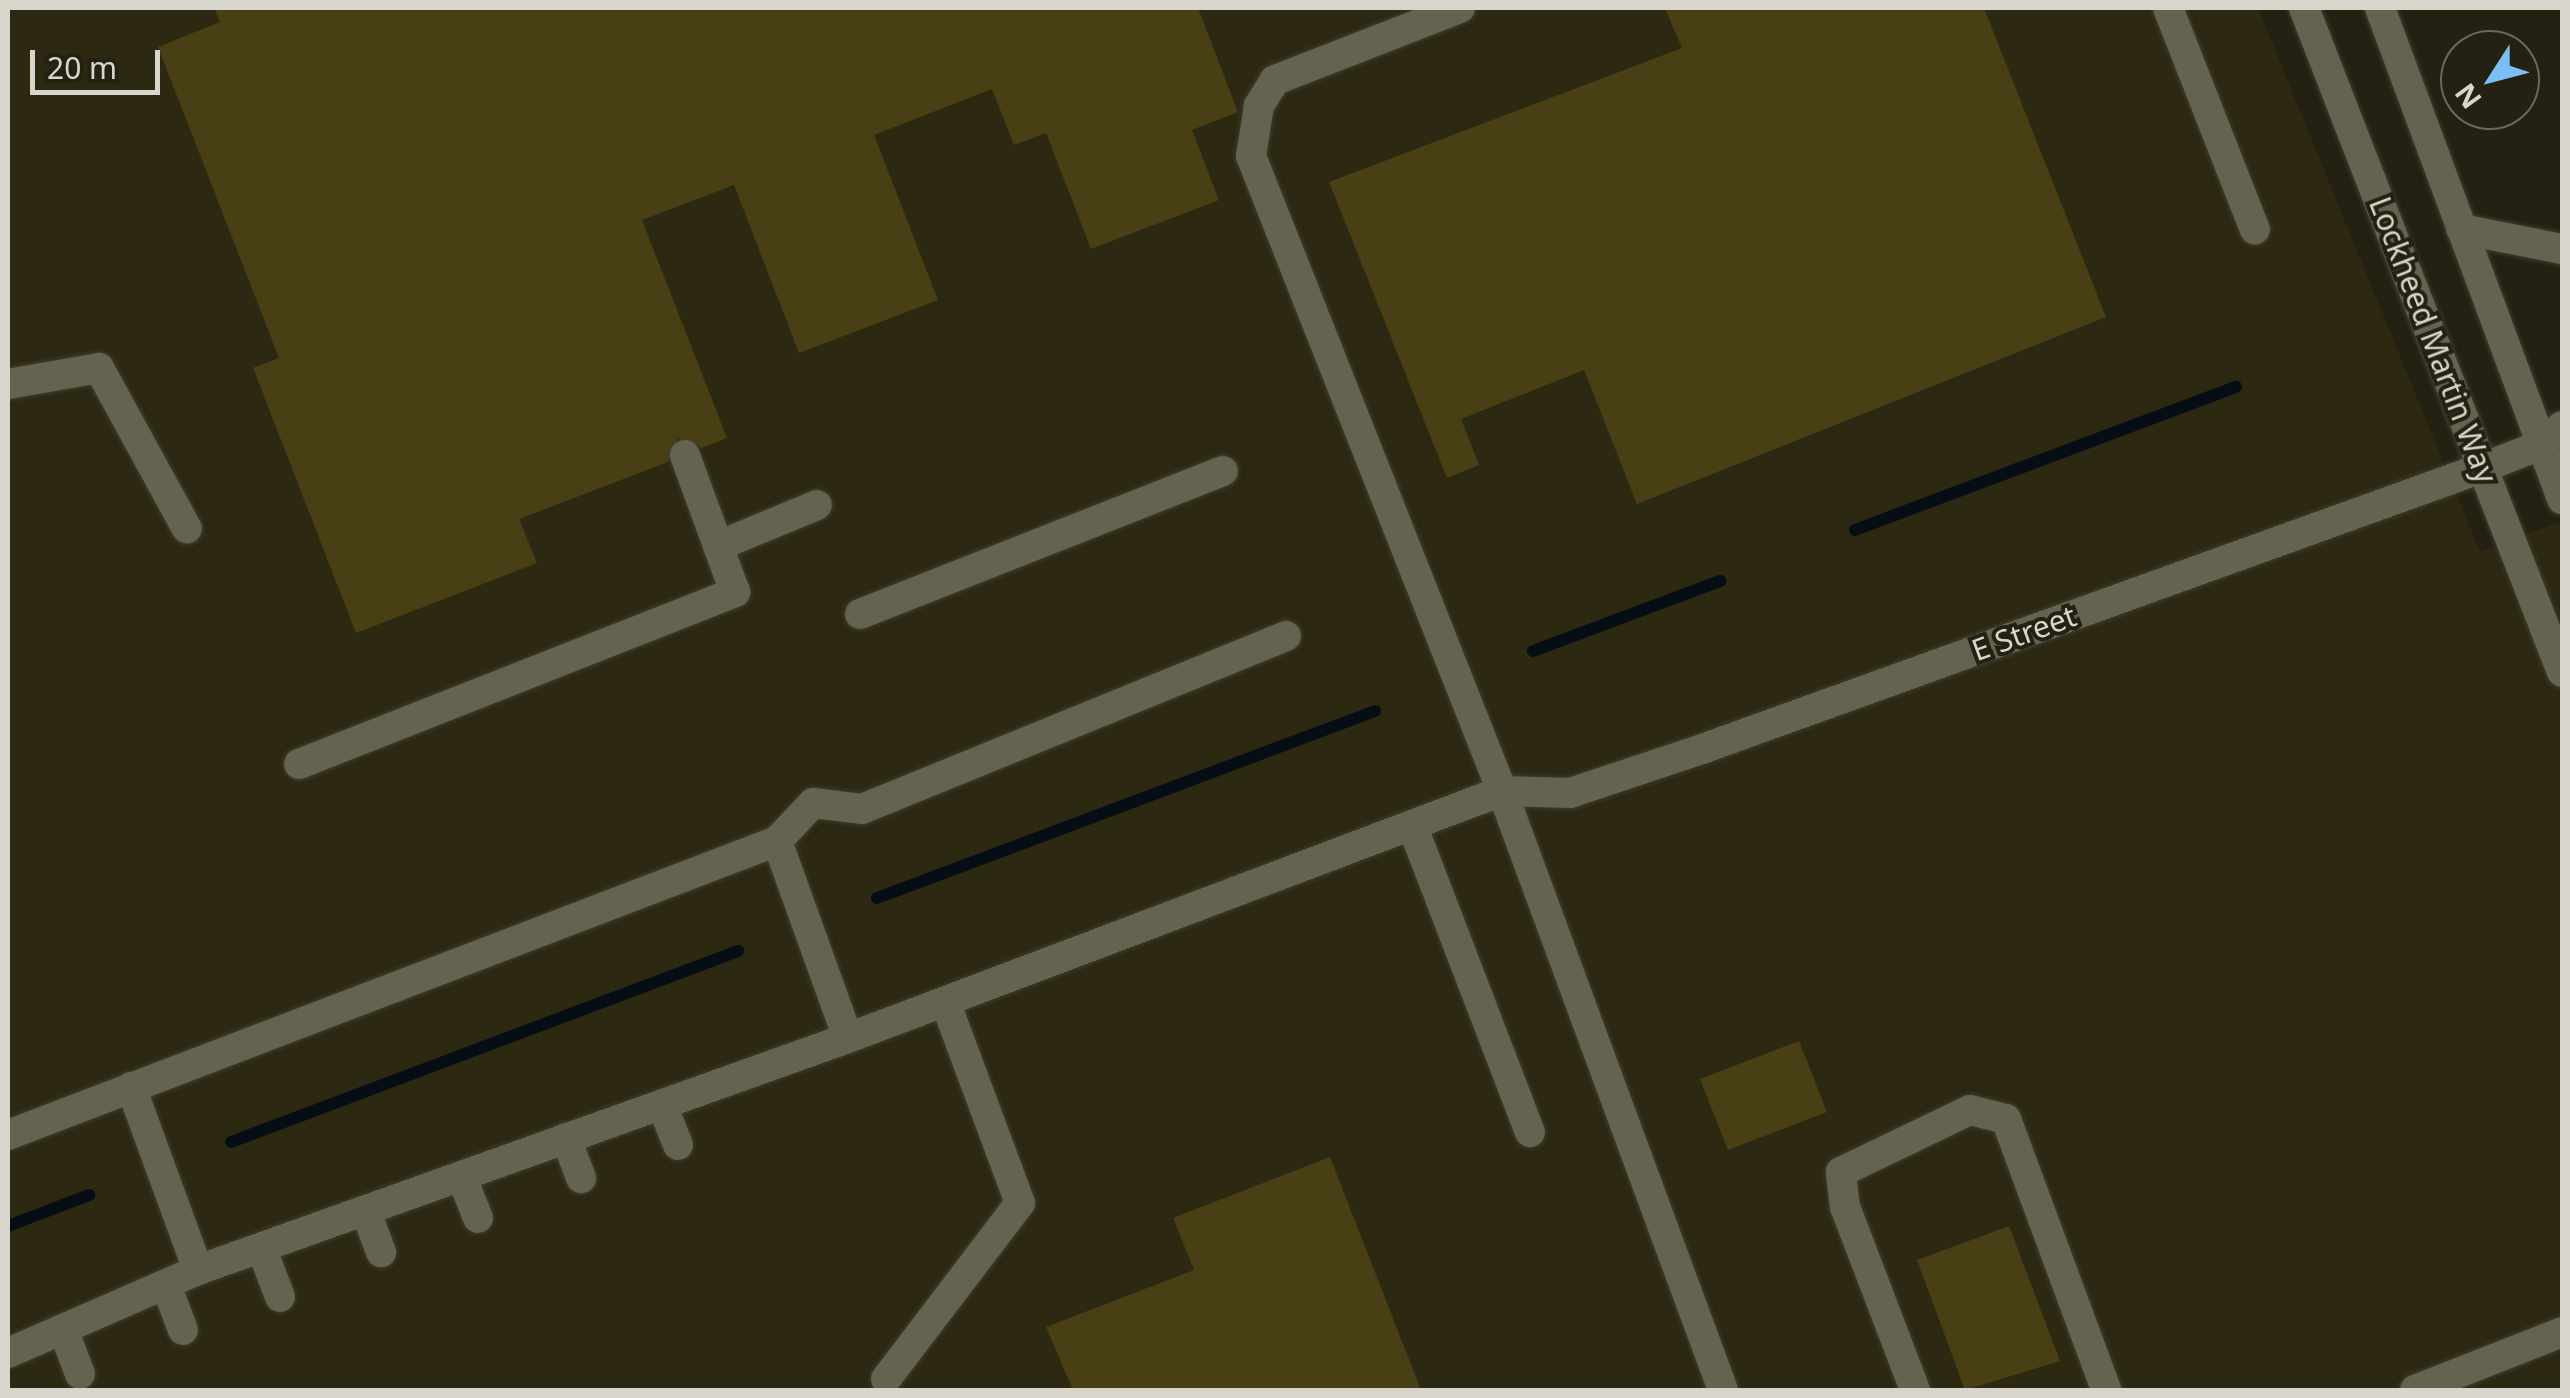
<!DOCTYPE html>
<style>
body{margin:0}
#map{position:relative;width:2570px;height:1398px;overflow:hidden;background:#242112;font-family:"Noto Sans",sans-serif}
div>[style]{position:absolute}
.built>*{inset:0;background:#2c2811}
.stream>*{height:12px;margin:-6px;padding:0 6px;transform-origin:6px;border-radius:6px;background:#040e14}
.building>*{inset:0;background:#484014}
.roads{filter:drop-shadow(0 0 2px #3e3c32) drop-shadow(0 0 2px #3e3c32)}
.minor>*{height:30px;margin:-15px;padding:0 15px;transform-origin:15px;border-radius:15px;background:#656250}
span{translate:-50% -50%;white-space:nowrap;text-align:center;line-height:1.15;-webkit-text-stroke:8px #242112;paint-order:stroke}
.street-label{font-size:30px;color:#d8d6cc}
.frame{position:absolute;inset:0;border:10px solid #d8d6cc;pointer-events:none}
.north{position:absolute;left:2440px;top:30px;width:100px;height:100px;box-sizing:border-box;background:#242112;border:2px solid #6c695c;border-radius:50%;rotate:234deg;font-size:28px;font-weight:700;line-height:40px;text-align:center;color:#d8d6cc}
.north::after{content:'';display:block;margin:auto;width:35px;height:45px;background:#7abff8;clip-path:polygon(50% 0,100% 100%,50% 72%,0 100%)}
.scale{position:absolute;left:30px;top:50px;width:130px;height:45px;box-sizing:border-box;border:5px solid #d8d6cc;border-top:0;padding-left:12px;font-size:30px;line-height:35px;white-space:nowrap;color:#d8d6cc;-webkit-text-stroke:8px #242112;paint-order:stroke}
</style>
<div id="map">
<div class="built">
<div style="clip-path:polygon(8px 8px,2258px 8px,2480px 552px,2562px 521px,2562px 1390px,8px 1390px)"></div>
</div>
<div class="stream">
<div style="left:1855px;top:530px;width:407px;rotate:-20.6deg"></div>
<div style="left:1533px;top:651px;width:200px;rotate:-20.5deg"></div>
<div style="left:877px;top:898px;width:532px;rotate:-20.58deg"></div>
<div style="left:231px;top:1142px;width:542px;rotate:-20.64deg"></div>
<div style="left:8px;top:1226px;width:87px;rotate:-20.9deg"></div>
</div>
<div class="building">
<div style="clip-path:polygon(214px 8px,1198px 8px,1238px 112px,1192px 130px,1219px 200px,1091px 249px,1046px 133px,1014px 145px,992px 89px,874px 135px,938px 300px,799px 353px,734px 185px,642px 220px,727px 438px,702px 448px,678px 438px,668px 462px,519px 519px,537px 563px,356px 633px,253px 368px,279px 358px,158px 47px,220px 22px)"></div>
<div style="clip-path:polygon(1665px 8px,1984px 8px,2106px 317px,1637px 504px,1584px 370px,1461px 419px,1479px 465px,1447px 478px,1329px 182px,1682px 48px)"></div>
<div style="clip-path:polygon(1799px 1041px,1827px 1112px,1728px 1150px,1700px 1079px)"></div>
<div style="clip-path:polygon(1330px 1157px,1421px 1390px,1073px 1390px,1046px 1327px,1194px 1270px,1173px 1218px)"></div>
<div style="clip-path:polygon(2009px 1226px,2060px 1361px,1965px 1390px,1917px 1260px)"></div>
</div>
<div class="roads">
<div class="minor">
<div style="left:1460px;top:8px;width:199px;rotate:158.7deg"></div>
<div style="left:1275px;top:80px;width:31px;rotate:122deg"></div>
<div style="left:1259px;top:106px;width:51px;rotate:99.1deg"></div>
<div style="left:1251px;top:156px;width:683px;rotate:68.43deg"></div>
<div style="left:1502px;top:791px;width:638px;rotate:69.75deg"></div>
<div style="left:2168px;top:8px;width:238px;rotate:68.6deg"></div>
<div style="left:2304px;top:8px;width:712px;rotate:68.77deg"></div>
<div style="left:2380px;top:8px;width:524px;rotate:69.66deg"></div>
<div style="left:2461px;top:229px;width:103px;rotate:11.2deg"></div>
<div style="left:8px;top:384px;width:92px;rotate:-10deg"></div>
<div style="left:99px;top:368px;width:183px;rotate:61.3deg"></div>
<div style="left:718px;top:546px;width:107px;rotate:-22.5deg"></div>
<div style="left:860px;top:614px;width:390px;rotate:-21.5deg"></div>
<div style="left:299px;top:764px;width:469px;rotate:-21.5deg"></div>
<div style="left:735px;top:592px;width:146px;rotate:-110.1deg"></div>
<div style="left:1412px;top:825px;width:329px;rotate:69deg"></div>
<div style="left:777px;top:841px;width:209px;rotate:70.2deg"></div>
<div style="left:131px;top:1087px;width:195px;rotate:69.9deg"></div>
<div style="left:662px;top:1105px;width:43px;rotate:68.2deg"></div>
<div style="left:8px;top:1135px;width:823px;rotate:-20.92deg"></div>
<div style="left:777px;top:841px;width:52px;rotate:-46.5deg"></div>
<div style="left:813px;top:803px;width:49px;rotate:7deg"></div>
<div style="left:862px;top:809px;width:458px;rotate:-22.2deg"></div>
<div style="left:566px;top:1138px;width:43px;rotate:69.4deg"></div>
<div style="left:462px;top:1178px;width:43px;rotate:68.2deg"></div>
<div style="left:366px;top:1212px;width:43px;rotate:69.4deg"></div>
<div style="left:263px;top:1252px;width:48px;rotate:69.3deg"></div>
<div style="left:166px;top:1285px;width:48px;rotate:69.3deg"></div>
<div style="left:63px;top:1329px;width:48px;rotate:69.3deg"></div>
<div style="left:8px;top:1353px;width:207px;rotate:-23.6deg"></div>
<div style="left:198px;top:1270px;width:690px;rotate:-19.64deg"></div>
<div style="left:848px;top:1038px;width:699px;rotate:-20.69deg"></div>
<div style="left:1502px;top:791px;width:68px;rotate:1.7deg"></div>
<div style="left:1570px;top:793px;width:139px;rotate:-18.4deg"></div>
<div style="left:1702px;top:749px;width:829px;rotate:-19.81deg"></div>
<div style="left:2482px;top:468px;width:63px;rotate:-21.3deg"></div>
<div style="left:2541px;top:445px;width:28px;rotate:-42deg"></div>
<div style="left:886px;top:1379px;width:221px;rotate:-52.7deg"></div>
<div style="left:1020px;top:1203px;width:215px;rotate:-110.4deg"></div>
<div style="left:1915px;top:1390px;width:196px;rotate:-110.9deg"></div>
<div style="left:1845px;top:1207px;width:35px;rotate:-97deg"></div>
<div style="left:1841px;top:1172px;width:143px;rotate:-25.7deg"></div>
<div style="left:1970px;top:1110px;width:37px;rotate:14deg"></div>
<div style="left:2006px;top:1119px;width:289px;rotate:69.7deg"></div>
<div style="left:2415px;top:1390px;width:158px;rotate:-21.5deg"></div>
</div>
</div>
<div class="street-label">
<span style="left:2433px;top:340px;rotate:69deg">Lockheed Martin Way</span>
<span style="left:2024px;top:633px;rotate:-20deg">E Street</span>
</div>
<div class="frame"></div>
<div class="north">N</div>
<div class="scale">20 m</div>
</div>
